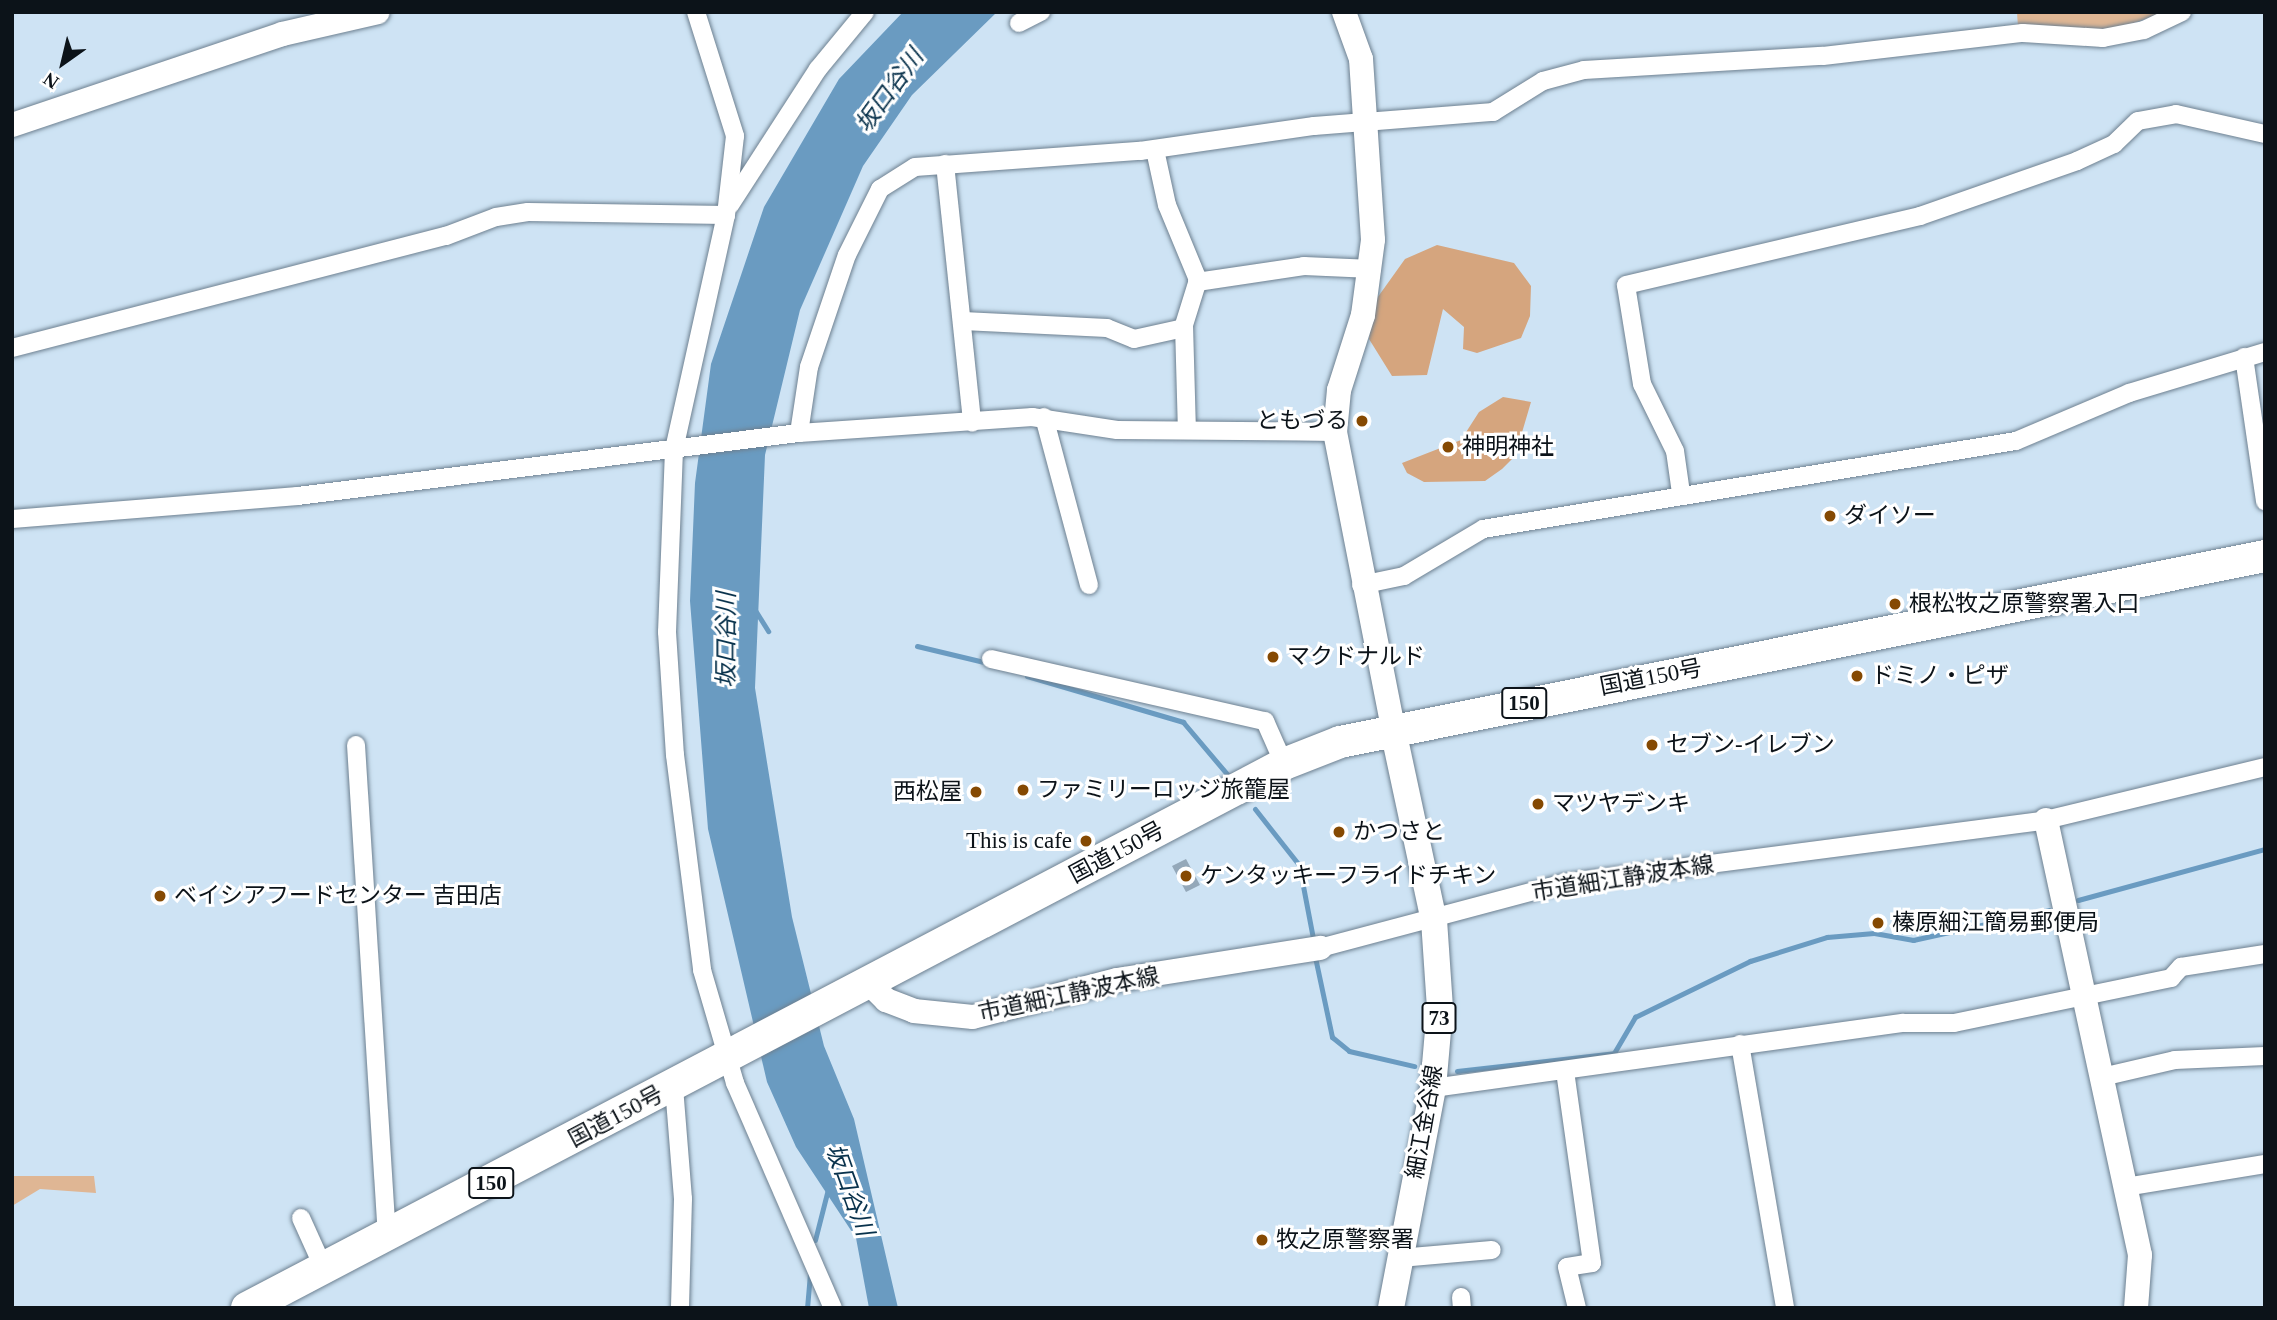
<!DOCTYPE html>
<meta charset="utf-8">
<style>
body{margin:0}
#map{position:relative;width:2277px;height:1320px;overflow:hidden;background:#cee3f4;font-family:"Times New Roman","Noto Sans JP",serif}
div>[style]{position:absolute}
.green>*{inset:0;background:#dfb694}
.forest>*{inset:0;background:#d5a57e}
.water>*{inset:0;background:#6a9bc1}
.stream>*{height:5px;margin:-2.5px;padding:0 2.5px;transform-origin:2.5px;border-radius:2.5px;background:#6a9bc1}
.building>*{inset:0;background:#94a8b9}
.roads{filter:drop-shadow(0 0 2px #6d8090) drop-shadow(0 0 2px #6d8090)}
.street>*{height:18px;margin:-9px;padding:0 9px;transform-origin:9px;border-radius:9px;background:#fff}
.secondary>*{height:24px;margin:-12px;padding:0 12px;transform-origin:12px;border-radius:12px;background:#fff}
.primary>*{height:26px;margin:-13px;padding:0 13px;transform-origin:13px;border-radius:13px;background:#fff}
.highway>*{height:32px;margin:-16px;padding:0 16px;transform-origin:16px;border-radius:16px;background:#fff}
.dots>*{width:19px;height:19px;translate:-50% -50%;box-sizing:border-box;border:4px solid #fff;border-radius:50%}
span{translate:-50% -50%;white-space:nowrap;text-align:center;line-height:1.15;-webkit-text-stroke:6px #fff;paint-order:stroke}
.shield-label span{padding:2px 5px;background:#fff;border:2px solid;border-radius:5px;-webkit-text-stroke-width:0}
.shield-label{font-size:21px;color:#0c1319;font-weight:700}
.poi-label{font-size:23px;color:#0c1319}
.right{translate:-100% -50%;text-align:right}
.left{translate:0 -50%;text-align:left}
.street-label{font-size:23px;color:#0c1319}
.water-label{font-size:24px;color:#09324c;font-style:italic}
.frame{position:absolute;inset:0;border:14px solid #0c1319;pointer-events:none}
.north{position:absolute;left:28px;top:28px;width:70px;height:70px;-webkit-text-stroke:5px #fff;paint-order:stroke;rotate:214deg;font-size:19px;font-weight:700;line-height:28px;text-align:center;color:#0c1319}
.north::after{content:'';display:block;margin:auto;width:24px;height:32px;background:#0c1319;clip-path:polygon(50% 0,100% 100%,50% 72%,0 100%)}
</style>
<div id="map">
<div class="green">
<div style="clip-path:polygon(2017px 12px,2164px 12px,2107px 33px,2018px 27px)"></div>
<div style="clip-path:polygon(12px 1176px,94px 1176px,96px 1193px,40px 1189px,12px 1206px)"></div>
</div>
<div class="forest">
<div style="clip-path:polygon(1437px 245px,1514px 263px,1531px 286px,1530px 316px,1521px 338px,1477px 353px,1463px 349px,1464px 327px,1443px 309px,1427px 375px,1392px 376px,1369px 339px,1375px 301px,1405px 259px)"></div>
<div style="clip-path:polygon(1503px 397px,1531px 402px,1515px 456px,1502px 469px,1485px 481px,1424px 482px,1407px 473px,1402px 463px,1461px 440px,1479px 412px)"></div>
</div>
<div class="water">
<div style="clip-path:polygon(903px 12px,997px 12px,912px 95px,863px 166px,800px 310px,765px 455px,755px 688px,792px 917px,824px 1046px,854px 1119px,898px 1308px,869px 1308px,856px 1238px,796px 1147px,767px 1082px,708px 829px,690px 601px,695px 483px,711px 364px,764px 207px,839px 79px)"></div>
</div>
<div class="stream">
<div style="left:755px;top:610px;width:25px;rotate:58deg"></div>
<div style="left:917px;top:646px;width:73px;rotate:13.5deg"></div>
<div style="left:1027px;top:676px;width:163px;rotate:16.4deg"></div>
<div style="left:1183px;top:722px;width:68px;rotate:49.8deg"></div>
<div style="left:1255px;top:809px;width:71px;rotate:51.8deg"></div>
<div style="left:1299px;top:865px;width:80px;rotate:79.2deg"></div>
<div style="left:2078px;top:900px;width:194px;rotate:-15.3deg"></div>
<div style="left:1315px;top:957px;width:82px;rotate:78deg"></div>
<div style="left:1332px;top:1037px;width:22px;rotate:39deg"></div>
<div style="left:1349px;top:1051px;width:67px;rotate:13deg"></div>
<div style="left:1457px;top:1071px;width:158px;rotate:-6.5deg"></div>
<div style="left:1614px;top:1053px;width:42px;rotate:-59.7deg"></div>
<div style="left:1635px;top:1017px;width:128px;rotate:-26deg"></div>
<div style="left:1750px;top:961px;width:81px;rotate:-17.3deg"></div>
<div style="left:1827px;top:937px;width:47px;rotate:-4.9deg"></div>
<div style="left:1874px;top:933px;width:40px;rotate:10deg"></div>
<div style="left:1913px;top:940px;width:140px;rotate:-12.4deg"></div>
<div style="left:815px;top:1240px;width:53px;rotate:-75.7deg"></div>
<div style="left:807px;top:1308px;width:38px;rotate:-85deg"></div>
</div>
<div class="building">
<div style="clip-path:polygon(1186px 859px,1200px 885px,1186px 892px,1172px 866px)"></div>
</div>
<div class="roads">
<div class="street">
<div style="left:696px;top:12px;width:130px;rotate:72.5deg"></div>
<div style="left:735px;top:136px;width:80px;rotate:96.5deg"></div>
<div style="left:726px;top:215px;width:241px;rotate:102.5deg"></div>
<div style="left:674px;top:450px;width:182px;rotate:92.2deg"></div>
<div style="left:667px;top:632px;width:123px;rotate:86.3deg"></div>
<div style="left:675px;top:755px;width:217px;rotate:82.8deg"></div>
<div style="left:702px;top:970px;width:118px;rotate:73.7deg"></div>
<div style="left:735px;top:1083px;width:245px;rotate:66.5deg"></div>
<div style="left:1019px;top:23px;width:25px;rotate:-27deg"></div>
<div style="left:1155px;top:150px;width:56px;rotate:77.7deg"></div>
<div style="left:1167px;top:205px;width:81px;rotate:67.5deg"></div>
<div style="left:1198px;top:280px;width:47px;rotate:107.3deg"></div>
<div style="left:1184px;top:325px;width:105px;rotate:88.4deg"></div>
<div style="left:945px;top:164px;width:260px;rotate:84deg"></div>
<div style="left:730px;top:205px;width:162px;rotate:-57.1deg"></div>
<div style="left:818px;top:69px;width:74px;rotate:-50.5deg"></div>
<div style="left:1197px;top:282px;width:108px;rotate:-8.5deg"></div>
<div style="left:1304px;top:266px;width:68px;rotate:2.5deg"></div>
<div style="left:963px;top:321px;width:144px;rotate:2.8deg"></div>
<div style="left:1107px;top:328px;width:29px;rotate:22deg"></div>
<div style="left:1134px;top:339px;width:51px;rotate:-12.4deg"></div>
<div style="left:12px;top:348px;width:448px;rotate:-14.5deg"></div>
<div style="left:446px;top:236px;width:53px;rotate:-20.8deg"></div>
<div style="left:496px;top:217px;width:32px;rotate:-9deg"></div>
<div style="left:528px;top:212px;width:198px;rotate:0.9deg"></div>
<div style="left:2244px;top:357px;width:146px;rotate:81.7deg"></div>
<div style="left:1044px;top:417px;width:174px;rotate:75deg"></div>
<div style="left:799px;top:433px;width:67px;rotate:-81.4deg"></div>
<div style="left:809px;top:367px;width:118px;rotate:-71.3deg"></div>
<div style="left:847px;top:255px;width:74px;rotate:-63.4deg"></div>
<div style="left:880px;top:189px;width:41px;rotate:-32.2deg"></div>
<div style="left:915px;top:167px;width:226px;rotate:-4.1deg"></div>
<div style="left:1140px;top:151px;width:176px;rotate:-8.2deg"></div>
<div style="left:1314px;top:126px;width:180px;rotate:-4.5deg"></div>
<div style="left:1493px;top:112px;width:59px;rotate:-31.8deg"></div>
<div style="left:1543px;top:81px;width:42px;rotate:-15deg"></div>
<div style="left:1584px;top:70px;width:239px;rotate:-3.4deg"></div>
<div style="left:1823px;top:56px;width:201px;rotate:-6.6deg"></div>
<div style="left:2023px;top:33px;width:80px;rotate:3.6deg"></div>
<div style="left:2103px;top:38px;width:42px;rotate:-11deg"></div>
<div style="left:2144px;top:30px;width:42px;rotate:-25.3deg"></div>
<div style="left:1681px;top:493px;width:42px;rotate:-98.1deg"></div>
<div style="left:1675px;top:451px;width:75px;rotate:-116.2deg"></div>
<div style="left:1642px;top:384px;width:100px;rotate:-99.2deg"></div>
<div style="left:1626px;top:285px;width:302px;rotate:-13.2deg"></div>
<div style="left:1920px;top:216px;width:166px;rotate:-19.3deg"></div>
<div style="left:2077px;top:161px;width:41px;rotate:-24.7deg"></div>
<div style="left:2114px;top:144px;width:33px;rotate:-44deg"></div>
<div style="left:2138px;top:121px;width:39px;rotate:-10deg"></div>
<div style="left:2176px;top:114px;width:91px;rotate:12.7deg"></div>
<div style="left:12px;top:519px;width:287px;rotate:-4.6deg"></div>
<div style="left:298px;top:496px;width:505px;rotate:-7.17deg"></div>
<div style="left:799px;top:433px;width:234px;rotate:-3.9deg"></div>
<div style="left:1032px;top:417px;width:86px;rotate:8.7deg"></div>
<div style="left:1117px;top:430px;width:218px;rotate:0.5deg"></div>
<div style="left:1361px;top:585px;width:44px;rotate:-11.8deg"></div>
<div style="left:1404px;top:576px;width:92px;rotate:-30.7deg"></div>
<div style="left:1483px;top:529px;width:540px;rotate:-9.38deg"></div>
<div style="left:2016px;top:441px;width:123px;rotate:-23deg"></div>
<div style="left:2129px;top:393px;width:142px;rotate:-16.8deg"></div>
<div style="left:991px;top:659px;width:281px;rotate:12.8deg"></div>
<div style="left:1265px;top:721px;width:47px;rotate:66.2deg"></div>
<div style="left:356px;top:745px;width:493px;rotate:86.4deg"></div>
<div style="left:1320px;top:948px;width:253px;rotate:-14.9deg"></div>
<div style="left:1564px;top:883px;width:486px;rotate:-7.4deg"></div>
<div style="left:2046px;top:820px;width:225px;rotate:-13.6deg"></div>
<div style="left:1740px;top:1044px;width:268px;rotate:80.3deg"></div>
<div style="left:1565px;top:1071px;width:194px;rotate:82deg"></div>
<div style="left:1592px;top:1263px;width:25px;rotate:171deg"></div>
<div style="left:1567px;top:1267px;width:42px;rotate:76.3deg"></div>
<div style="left:2102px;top:1077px;width:75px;rotate:-13.1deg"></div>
<div style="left:2175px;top:1060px;width:90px;rotate:-2.5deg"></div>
<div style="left:674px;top:1087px;width:112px;rotate:85.4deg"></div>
<div style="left:683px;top:1199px;width:109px;rotate:91.6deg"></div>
<div style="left:1433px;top:1088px;width:475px;rotate:-7.9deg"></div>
<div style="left:1904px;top:1023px;width:50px"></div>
<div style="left:1954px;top:1023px;width:222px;rotate:-11.7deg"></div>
<div style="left:2171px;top:978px;width:15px;rotate:-48deg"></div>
<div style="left:2181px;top:967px;width:85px;rotate:-8.8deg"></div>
<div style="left:2126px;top:1187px;width:141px;rotate:-9.4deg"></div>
<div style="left:301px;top:1218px;width:56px;rotate:65.7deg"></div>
<div style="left:1400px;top:1258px;width:92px;rotate:-5deg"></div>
<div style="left:1461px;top:1297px;width:11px;rotate:85deg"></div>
</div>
<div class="secondary">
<div style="left:1344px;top:12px;width:50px;rotate:70.1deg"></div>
<div style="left:1361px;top:59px;width:181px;rotate:86.2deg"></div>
<div style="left:1373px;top:240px;width:76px;rotate:97.6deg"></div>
<div style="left:1363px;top:315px;width:79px;rotate:107.7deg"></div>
<div style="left:1339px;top:390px;width:42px;rotate:95.4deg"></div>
<div style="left:1335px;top:432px;width:303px;rotate:78.9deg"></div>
<div style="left:12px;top:125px;width:285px;rotate:-18.6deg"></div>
<div style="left:282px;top:34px;width:98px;rotate:-12.9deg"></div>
<div style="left:2046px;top:820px;width:445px;rotate:77.8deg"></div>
<div style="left:2140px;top:1255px;width:53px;rotate:94.3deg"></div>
<div style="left:870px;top:984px;width:23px;rotate:45deg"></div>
<div style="left:886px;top:1000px;width:30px;rotate:21deg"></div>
<div style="left:914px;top:1011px;width:59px;rotate:5.8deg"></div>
<div style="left:973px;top:1017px;width:149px;rotate:-14.4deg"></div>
<div style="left:1117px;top:980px;width:206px;rotate:-9deg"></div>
</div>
<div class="primary">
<div style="left:1391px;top:1308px;width:224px;rotate:-79.2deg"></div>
<div style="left:1433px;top:1088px;width:80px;rotate:-85deg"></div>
<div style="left:1440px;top:1008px;width:87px;rotate:-93.9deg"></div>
<div style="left:1434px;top:921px;width:196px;rotate:-102.1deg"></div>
</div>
<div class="highway">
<div style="left:247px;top:1308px;width:1171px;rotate:-27.68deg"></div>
<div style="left:1284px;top:764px;width:60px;rotate:-21.4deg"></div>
<div style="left:1340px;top:742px;width:944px;rotate:-11.37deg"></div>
</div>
</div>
<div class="dots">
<div style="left:1362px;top:421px;background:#854902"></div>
<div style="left:1448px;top:447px;background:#854902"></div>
<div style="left:1830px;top:516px;background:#854902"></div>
<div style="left:1895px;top:604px;background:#854902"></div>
<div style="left:1273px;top:657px;background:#854902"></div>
<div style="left:1857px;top:676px;background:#854902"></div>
<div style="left:1652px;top:745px;background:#854902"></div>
<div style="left:1023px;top:790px;background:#854902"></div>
<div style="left:976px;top:792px;background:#854902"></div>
<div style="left:1538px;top:804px;background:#854902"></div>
<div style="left:1339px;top:832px;background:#854902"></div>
<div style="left:1086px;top:841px;background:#854902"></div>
<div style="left:1186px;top:876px;background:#854902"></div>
<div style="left:160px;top:896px;background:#854902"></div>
<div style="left:1878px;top:923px;background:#854902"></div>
<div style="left:1262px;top:1240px;background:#854902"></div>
</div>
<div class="shield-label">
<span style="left:1524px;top:703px">150</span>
<span style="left:1439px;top:1018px">73</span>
<span style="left:491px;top:1183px">150</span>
</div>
<div class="poi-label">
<span class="right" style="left:1348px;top:421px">ともづる</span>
<span class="left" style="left:1462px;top:447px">神明神社</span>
<span class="left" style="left:1844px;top:516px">ダイソー</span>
<span class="left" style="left:1909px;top:604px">根松牧之原警察署入口</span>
<span class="left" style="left:1287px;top:657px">マクドナルド</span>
<span class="left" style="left:1871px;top:676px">ドミノ・ピザ</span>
<span class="left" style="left:1666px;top:745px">セブン-イレブン</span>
<span class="left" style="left:1037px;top:790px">ファミリーロッジ旅籠屋</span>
<span class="right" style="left:962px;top:792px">西松屋</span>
<span class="left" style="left:1552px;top:804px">マツヤデンキ</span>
<span class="left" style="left:1353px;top:832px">かつさと</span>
<span class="right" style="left:1072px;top:841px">This is cafe</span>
<span class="left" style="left:1200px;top:876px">ケンタッキーフライドチキン</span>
<span class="left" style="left:174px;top:896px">ベイシアフードセンター 吉田店</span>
<span class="left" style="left:1892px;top:923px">榛原細江簡易郵便局</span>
<span class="left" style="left:1276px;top:1240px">牧之原警察署</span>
</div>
<div class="street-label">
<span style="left:1651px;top:678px;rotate:-11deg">国道150号</span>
<span style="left:1117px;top:853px;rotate:-28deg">国道150号</span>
<span style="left:1623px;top:879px;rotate:-9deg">市道細江静波本線</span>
<span style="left:1069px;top:995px;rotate:-12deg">市道細江静波本線</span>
<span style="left:616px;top:1117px;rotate:-28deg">国道150号</span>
<span style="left:1425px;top:1122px;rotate:-80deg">細江金谷線</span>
</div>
<div class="water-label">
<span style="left:890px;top:91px;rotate:-54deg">坂口谷川</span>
<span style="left:727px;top:640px;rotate:-90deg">坂口谷川</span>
<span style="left:849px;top:1190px;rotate:70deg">坂口谷川</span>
</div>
<div class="frame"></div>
<div class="north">N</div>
</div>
